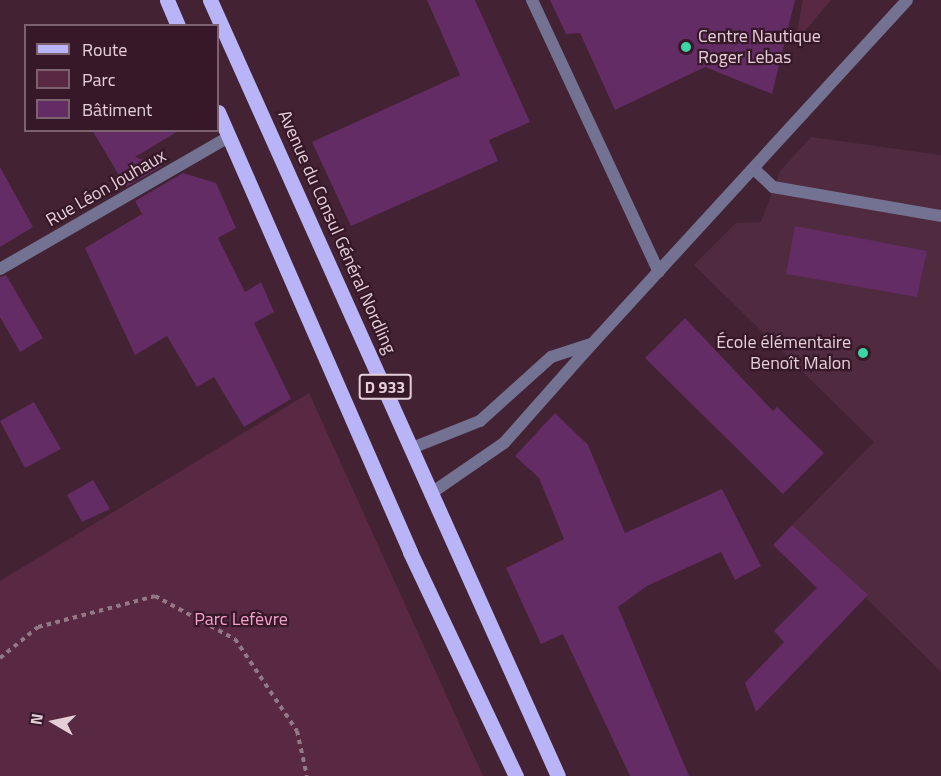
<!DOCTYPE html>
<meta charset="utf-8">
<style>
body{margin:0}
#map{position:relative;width:941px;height:776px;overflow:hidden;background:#422233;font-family:"Titillium Web",sans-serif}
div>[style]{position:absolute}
.built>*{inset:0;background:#502a3f}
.green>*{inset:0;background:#592944}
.building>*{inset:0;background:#632c64}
.path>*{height:4px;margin-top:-2px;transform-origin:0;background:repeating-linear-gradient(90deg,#937886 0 4.5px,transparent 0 9px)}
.lane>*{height:12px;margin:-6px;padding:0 6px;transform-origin:6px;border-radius:6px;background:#737292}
.street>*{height:12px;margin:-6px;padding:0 6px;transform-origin:6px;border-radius:6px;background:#737292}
.primary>*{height:15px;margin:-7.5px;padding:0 7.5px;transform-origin:7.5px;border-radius:7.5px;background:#b9b4f8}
.dots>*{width:16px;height:16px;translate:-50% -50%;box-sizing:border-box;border:3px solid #371829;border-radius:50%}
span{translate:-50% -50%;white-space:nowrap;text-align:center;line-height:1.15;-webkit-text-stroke:4.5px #371829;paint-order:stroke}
.shield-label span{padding:2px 4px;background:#371829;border:2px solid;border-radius:4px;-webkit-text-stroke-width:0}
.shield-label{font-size:16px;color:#e4cfd9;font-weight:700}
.poi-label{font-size:18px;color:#e4cfd9}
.left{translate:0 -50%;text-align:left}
.right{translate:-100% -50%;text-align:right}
.street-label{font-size:18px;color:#e4cfd9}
.park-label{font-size:18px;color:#f5a1cd}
.legend{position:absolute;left:24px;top:24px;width:195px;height:108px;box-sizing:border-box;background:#371829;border:2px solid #7c616f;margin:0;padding:8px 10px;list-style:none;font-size:18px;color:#e4cfd9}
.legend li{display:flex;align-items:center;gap:12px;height:30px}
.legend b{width:30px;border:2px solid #7c616f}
.north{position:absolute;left:24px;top:692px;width:60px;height:60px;-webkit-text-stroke:4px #371829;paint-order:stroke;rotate:279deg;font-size:16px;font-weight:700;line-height:24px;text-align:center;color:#e4cfd9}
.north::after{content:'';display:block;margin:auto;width:21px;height:27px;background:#e4cfd9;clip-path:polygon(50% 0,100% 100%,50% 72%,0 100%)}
</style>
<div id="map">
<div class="built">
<div style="clip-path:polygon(811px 137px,941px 155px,941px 672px,792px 525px,874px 442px,694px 265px,736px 223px,761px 222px,780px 171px)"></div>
</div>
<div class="green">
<div style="clip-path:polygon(803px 0,831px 0,795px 43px)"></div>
<div style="clip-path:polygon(309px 393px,483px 776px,0 776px,0 581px)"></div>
</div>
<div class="building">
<div style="clip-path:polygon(427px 0,475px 0,530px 122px,489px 140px,498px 161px,351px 226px,312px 142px,460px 75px)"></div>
<div style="clip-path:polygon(550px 0,795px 0,772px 94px,705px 67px,615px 110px,580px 33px,566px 34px)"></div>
<div style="clip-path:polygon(92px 130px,180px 130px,135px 157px,162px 166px,126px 187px)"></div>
<div style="clip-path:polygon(0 167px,33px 227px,0 247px)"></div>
<div style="clip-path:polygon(183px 173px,216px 183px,236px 228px,218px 238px,245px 292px,261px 282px,274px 312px,254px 323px,291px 399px,244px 427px,214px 377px,197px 387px,167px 336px,135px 355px,85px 248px,142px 214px,135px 201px)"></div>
<div style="clip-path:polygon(795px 226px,927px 251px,917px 297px,786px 274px)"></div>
<div style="clip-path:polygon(6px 275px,43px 338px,20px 352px,0 317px,0 277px)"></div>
<div style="clip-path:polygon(685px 318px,773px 411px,777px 407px,824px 453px,783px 494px,645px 358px)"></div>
<div style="clip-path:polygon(34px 402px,61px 449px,25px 468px,0 421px)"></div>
<div style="clip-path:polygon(555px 413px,588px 445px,625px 533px,722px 489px,761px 566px,735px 580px,721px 552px,647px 586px,618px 607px,689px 776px,630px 776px,563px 634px,541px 644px,506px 568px,564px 539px,539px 478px,515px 456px)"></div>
<div style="clip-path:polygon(93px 480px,110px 509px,82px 522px,67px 495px)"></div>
<div style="clip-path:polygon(792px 525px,868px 595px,756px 712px,745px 683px,784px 642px,774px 631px,817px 588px,773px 545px)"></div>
</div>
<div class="path">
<div style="left:0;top:658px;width:49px;rotate:-39.2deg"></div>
<div style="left:38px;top:627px;width:121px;rotate:-14.8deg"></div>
<div style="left:155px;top:596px;width:91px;rotate:28.3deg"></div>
<div style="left:235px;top:639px;width:111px;rotate:56deg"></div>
<div style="left:297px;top:731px;width:46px;rotate:77.5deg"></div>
</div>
<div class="lane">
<div style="left:532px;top:0;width:300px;rotate:65deg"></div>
<div style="left:755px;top:170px;width:25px;rotate:43deg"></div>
<div style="left:773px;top:187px;width:170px;rotate:9.8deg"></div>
<div style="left:592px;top:344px;width:466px;rotate:-47.5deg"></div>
</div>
<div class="street">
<div style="left:0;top:269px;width:264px;rotate:-30deg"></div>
<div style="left:412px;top:448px;width:73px;rotate:-21.7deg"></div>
<div style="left:480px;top:421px;width:96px;rotate:-42deg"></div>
<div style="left:551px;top:357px;width:42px;rotate:-18deg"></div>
<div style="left:430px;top:494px;width:90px;rotate:-34.6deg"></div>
<div style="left:504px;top:443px;width:132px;rotate:-48.4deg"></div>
</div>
<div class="primary">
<div style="left:167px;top:0;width:28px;rotate:67deg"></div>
<div style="left:210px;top:0;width:850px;rotate:65.85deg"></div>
<div style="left:218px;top:112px;width:480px;rotate:66.4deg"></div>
<div style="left:410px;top:552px;width:248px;rotate:64.7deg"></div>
</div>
<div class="dots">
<div style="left:686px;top:47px;background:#3bd4a4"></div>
<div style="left:863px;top:353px;background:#3bd4a4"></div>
</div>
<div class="shield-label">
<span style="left:385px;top:387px">D 933</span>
</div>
<div class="poi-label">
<span class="left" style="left:698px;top:47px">Centre Nautique<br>Roger Lebas</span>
<span class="right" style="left:851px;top:353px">École élémentaire<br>Benoît Malon</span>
</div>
<div class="street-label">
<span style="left:106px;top:188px;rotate:-30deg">Rue Léon Jouhaux</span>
<span style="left:337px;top:232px;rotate:66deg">Avenue du Consul Général Nordling</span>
</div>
<div class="park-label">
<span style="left:241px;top:619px">Parc Lefèvre</span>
</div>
<ul class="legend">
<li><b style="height:8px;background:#b9b4f8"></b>Route</li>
<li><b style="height:16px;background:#592944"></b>Parc</li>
<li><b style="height:16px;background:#632c64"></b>Bâtiment</li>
</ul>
<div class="north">N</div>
</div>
